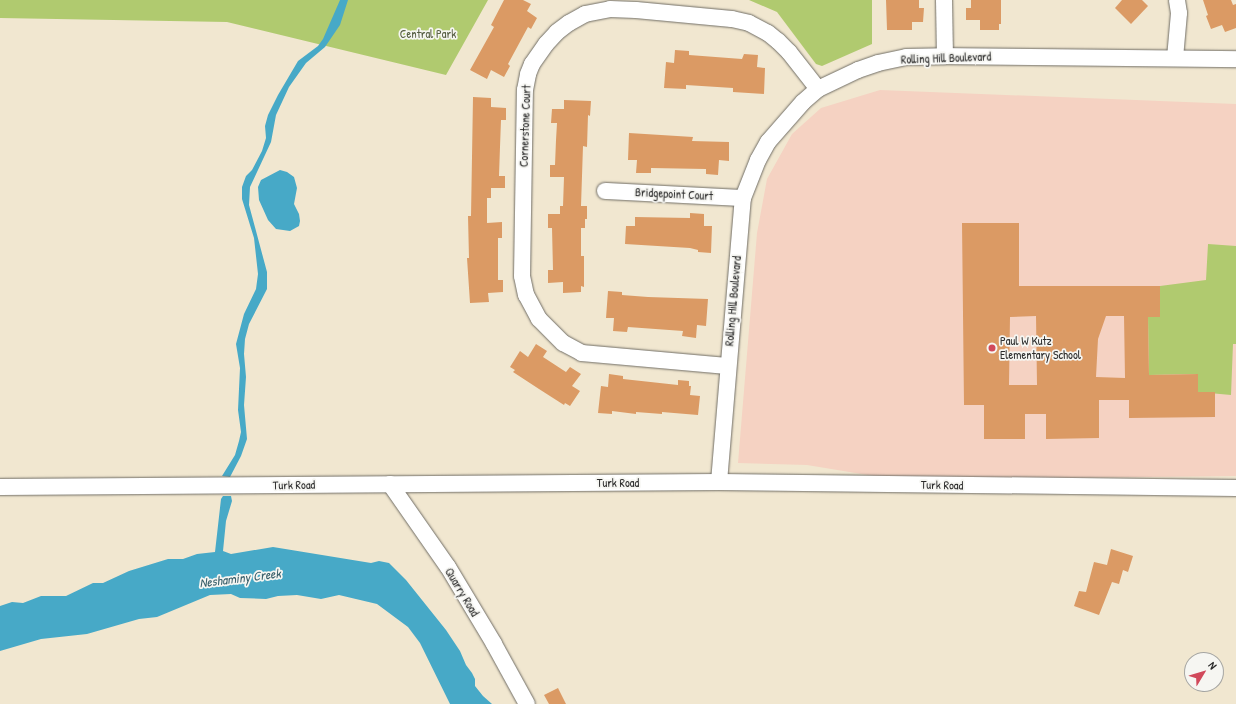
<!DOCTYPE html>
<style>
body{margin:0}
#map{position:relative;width:1236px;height:704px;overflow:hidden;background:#f1e7d0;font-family:"Patrick Hand",sans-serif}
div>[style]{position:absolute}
.built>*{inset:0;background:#f5d2c2}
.green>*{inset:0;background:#b0ca6f}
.water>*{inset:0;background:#47a9c7}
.building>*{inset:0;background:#db9a64}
.roads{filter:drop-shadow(0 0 1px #706d65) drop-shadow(0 0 1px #706d65)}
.minor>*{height:16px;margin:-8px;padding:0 8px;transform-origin:8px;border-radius:8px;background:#fff}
.dots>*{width:11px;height:11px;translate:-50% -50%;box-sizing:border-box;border:2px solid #f6f6f2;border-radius:50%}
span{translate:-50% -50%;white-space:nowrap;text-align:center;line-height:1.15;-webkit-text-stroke:3.5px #f6f6f2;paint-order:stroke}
.park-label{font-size:12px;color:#535b3f}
.street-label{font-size:12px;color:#2b2b2b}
.poi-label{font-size:12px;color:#2b2b2b}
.left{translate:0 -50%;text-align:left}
.water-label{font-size:13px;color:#365d69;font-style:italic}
.north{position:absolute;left:1184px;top:652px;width:40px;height:40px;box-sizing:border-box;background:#f6f6f2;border:1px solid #a5a5a2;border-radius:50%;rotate:52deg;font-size:11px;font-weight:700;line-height:16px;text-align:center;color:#2b2b2b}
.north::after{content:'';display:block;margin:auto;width:14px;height:18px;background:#d1495b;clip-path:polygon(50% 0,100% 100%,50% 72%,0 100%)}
</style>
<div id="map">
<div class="built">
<div style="clip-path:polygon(880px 90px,1236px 104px,1236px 476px,898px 480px,807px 465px,738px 463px,757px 233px,767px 179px,792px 134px,821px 108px)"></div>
</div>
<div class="green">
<div style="clip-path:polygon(0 0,488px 0,446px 75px,227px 22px,0 18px)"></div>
<div style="clip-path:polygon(749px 0,872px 0,872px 44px,822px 66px,816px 64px,777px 12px)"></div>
<div style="clip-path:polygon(1208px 244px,1236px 246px,1236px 344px,1233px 344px,1231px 395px,1198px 392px,1197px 374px,1149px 375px,1148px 317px,1160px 316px,1160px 286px,1206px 280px)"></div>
</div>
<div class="water">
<div style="clip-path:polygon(340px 0,348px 0,340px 25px,325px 47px,306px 63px,289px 87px,276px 115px,271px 142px,250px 187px,249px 205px,267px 272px,267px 289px,249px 324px,245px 339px,244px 354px,246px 377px,244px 405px,247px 439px,241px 456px,230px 477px,222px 476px,235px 455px,239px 441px,241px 432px,238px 410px,240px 368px,236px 344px,244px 314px,256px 289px,258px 274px,254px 238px,242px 199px,242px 187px,246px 176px,252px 170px,262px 151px,266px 138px,265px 126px,268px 115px,278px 95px,298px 61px,318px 46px,323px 39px)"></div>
<div style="clip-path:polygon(280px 170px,287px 172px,294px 177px,297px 188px,294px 204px,299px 214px,300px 221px,299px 226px,290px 231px,276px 229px,268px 220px,259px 200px,258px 187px,261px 180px)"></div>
<div style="clip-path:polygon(223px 496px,231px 496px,232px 501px,226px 521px,223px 551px,231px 554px,273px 547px,371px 563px,379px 561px,389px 563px,406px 580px,446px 630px,460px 651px,466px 665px,472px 673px,475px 679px,475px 686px,483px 696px,492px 704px,450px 704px,420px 643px,408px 627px,377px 604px,339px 595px,321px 599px,297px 595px,278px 596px,266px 599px,240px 598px,231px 594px,210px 595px,157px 617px,139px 619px,87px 634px,41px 639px,0 651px,0 606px,12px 602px,23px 603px,41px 596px,66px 596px,93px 583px,103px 583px,129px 571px,168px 559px,183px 559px,197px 554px,215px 552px,221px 499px)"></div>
</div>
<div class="building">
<div style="clip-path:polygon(504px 0,523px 0,531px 4px,527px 11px,537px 18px,531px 29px,528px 27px,508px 64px,510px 66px,504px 77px,491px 70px,487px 79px,470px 70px,494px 27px,491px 25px)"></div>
<div style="clip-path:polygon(886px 0,919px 0,919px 8px,924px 8px,923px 22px,912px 22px,912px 30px,887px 30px)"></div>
<div style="clip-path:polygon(971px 0,1001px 0,1001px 24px,999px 24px,999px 30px,980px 30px,980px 20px,966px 20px,966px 8px,971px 8px)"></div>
<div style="clip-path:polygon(1122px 0,1142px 0,1148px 6px,1131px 24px,1115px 8px)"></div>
<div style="clip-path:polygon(1203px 0,1231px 0,1233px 5px,1236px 4px,1236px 28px,1225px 32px,1222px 25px,1211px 29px,1206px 16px,1208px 15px)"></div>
<div style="clip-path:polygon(675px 50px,689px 51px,689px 55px,742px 59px,744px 54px,758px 55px,757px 67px,765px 68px,764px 94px,733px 92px,733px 88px,686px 85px,686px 89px,664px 88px,666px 62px,674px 63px)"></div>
<div style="clip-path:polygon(473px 97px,491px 98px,491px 107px,506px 108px,506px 120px,501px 120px,500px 147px,499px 176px,505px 176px,505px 188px,491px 188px,491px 198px,487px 198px,487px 223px,502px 222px,502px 238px,498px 238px,498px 280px,503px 280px,503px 292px,488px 293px,489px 302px,470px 303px,467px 258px,469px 258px,468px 216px,471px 216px)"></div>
<div style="clip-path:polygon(564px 100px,591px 101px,590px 116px,588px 115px,587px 147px,583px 146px,581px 206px,587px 206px,587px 219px,585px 219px,585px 228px,581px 228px,581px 256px,584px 256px,584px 287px,581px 286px,581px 292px,563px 293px,563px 282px,548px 283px,548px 270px,553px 270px,552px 228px,548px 228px,548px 214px,560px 214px,560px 206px,563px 206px,564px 177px,550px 177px,550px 165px,555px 165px,556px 140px,557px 123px,551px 123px,552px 109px,564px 109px)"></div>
<div style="clip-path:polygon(629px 133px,693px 137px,692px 141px,729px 142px,729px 161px,719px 160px,718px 175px,706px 174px,706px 169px,651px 168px,651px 173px,636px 173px,637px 160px,628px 160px)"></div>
<div style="clip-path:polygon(690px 213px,704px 214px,704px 226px,712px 226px,711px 253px,698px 252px,698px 250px,690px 248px,625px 244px,626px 226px,635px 226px,635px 217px,690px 218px)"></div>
<div style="clip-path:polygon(evenodd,962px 223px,1019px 223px,1019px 286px,1160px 286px,1160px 317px,1148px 317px,1149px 375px,1198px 374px,1198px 392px,1215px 392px,1215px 417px,1129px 418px,1129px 400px,1099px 400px,1099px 438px,1046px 439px,1046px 414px,1025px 414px,1025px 439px,984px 439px,984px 405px,964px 405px,962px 223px,1036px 316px,1037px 385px,1009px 385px,1010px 317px,1036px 316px,962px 223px,1106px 316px,1124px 316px,1125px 378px,1096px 377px,1098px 339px,1106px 316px)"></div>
<div style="clip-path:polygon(608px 291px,622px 292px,622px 295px,648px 297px,708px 299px,706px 326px,697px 325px,696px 338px,682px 336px,683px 331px,628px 327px,627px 332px,613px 331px,614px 318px,606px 318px)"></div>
<div style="clip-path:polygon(536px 344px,547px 351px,543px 357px,566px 372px,570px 367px,581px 374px,572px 386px,580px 391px,570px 406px,565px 403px,564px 405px,539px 389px,513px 372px,515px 370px,510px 367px,520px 351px,528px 357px)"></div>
<div style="clip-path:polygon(609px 374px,623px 376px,623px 379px,678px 385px,678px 380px,689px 381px,689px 386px,691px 386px,690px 395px,700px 396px,698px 415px,662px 412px,662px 414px,636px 412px,636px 414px,612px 411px,612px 414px,598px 413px,601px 386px,608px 387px)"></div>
<div style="clip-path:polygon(1111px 549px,1133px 556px,1128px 572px,1123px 570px,1119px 584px,1112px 582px,1099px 615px,1074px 606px,1079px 591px,1086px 592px,1094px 562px,1107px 565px)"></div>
<div style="clip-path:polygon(558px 688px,566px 704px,549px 704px,544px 695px)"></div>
</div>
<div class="roads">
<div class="minor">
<div style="left:944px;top:0;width:56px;rotate:89deg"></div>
<div style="left:1175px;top:58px;width:45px;rotate:-84.9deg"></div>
<div style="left:1179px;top:13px;width:13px;rotate:-99deg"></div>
<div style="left:605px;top:191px;width:138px;rotate:2.9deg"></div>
<div style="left:727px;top:366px;width:146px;rotate:-174.9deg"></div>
<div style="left:582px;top:353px;width:21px;rotate:-152deg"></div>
<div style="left:563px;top:343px;width:34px;rotate:-135deg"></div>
<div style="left:539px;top:319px;width:27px;rotate:-118deg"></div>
<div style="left:526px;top:295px;width:19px;rotate:-102deg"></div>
<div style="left:522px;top:276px;width:186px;rotate:-89.1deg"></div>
<div style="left:525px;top:90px;width:16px;rotate:-79deg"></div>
<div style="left:528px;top:74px;width:11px;rotate:-68deg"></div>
<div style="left:532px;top:64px;width:24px;rotate:-55deg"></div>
<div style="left:546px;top:44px;width:16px;rotate:-47deg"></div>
<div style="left:557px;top:32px;width:15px;rotate:-37deg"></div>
<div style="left:569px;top:23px;width:18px;rotate:-29deg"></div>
<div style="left:585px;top:14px;width:25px;rotate:-11deg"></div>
<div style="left:610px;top:9px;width:26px;rotate:2deg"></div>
<div style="left:636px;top:10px;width:96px;rotate:5.4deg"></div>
<div style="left:732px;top:19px;width:17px;rotate:13deg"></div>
<div style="left:749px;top:23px;width:21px;rotate:28deg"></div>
<div style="left:768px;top:33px;width:13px;rotate:39deg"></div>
<div style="left:778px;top:41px;width:16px;rotate:45deg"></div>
<div style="left:789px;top:52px;width:47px;rotate:51.9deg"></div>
<div style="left:719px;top:482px;width:285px;rotate:-85.2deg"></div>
<div style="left:743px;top:198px;width:41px;rotate:-68.5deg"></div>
<div style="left:758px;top:160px;width:21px;rotate:-61deg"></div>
<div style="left:768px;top:142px;width:53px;rotate:-48.8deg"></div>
<div style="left:803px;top:102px;width:20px;rotate:-41deg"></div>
<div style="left:818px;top:89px;width:44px;rotate:-25.4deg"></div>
<div style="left:858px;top:70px;width:21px;rotate:-19deg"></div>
<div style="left:878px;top:63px;width:29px;rotate:-12deg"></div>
<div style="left:906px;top:57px;width:39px;rotate:-1deg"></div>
<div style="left:945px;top:56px;width:291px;rotate:0.6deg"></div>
<div style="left:390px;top:484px;width:101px;rotate:55.1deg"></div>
<div style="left:448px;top:567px;width:90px;rotate:59.1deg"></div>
<div style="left:494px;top:644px;width:68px;rotate:61.2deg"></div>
<div style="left:0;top:487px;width:719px;rotate:-0.4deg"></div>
<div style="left:719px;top:482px;width:517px;rotate:0.66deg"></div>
</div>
</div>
<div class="dots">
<div style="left:992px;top:348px;background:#d1495b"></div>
</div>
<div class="park-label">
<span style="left:428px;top:34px">Central Park</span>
</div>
<div class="street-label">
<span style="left:946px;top:58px;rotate:-2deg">Rolling Hill Boulevard</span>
<span style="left:525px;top:126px;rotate:-88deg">Cornerstone Court</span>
<span style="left:674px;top:194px;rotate:3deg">Bridgepoint Court</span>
<span style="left:733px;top:301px;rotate:-85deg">Rolling Hill Boulevard</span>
<span style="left:618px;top:483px">Turk Road</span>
<span style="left:294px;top:485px;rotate:-1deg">Turk Road</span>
<span style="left:942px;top:485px;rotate:1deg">Turk Road</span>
<span style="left:462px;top:592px;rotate:59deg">Quarry Road</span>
</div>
<div class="poi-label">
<span class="left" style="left:1000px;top:348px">Paul W Kutz<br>Elementary School</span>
</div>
<div class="water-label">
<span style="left:240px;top:578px;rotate:-7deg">Neshaminy Creek</span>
</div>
<div class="north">N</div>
</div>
